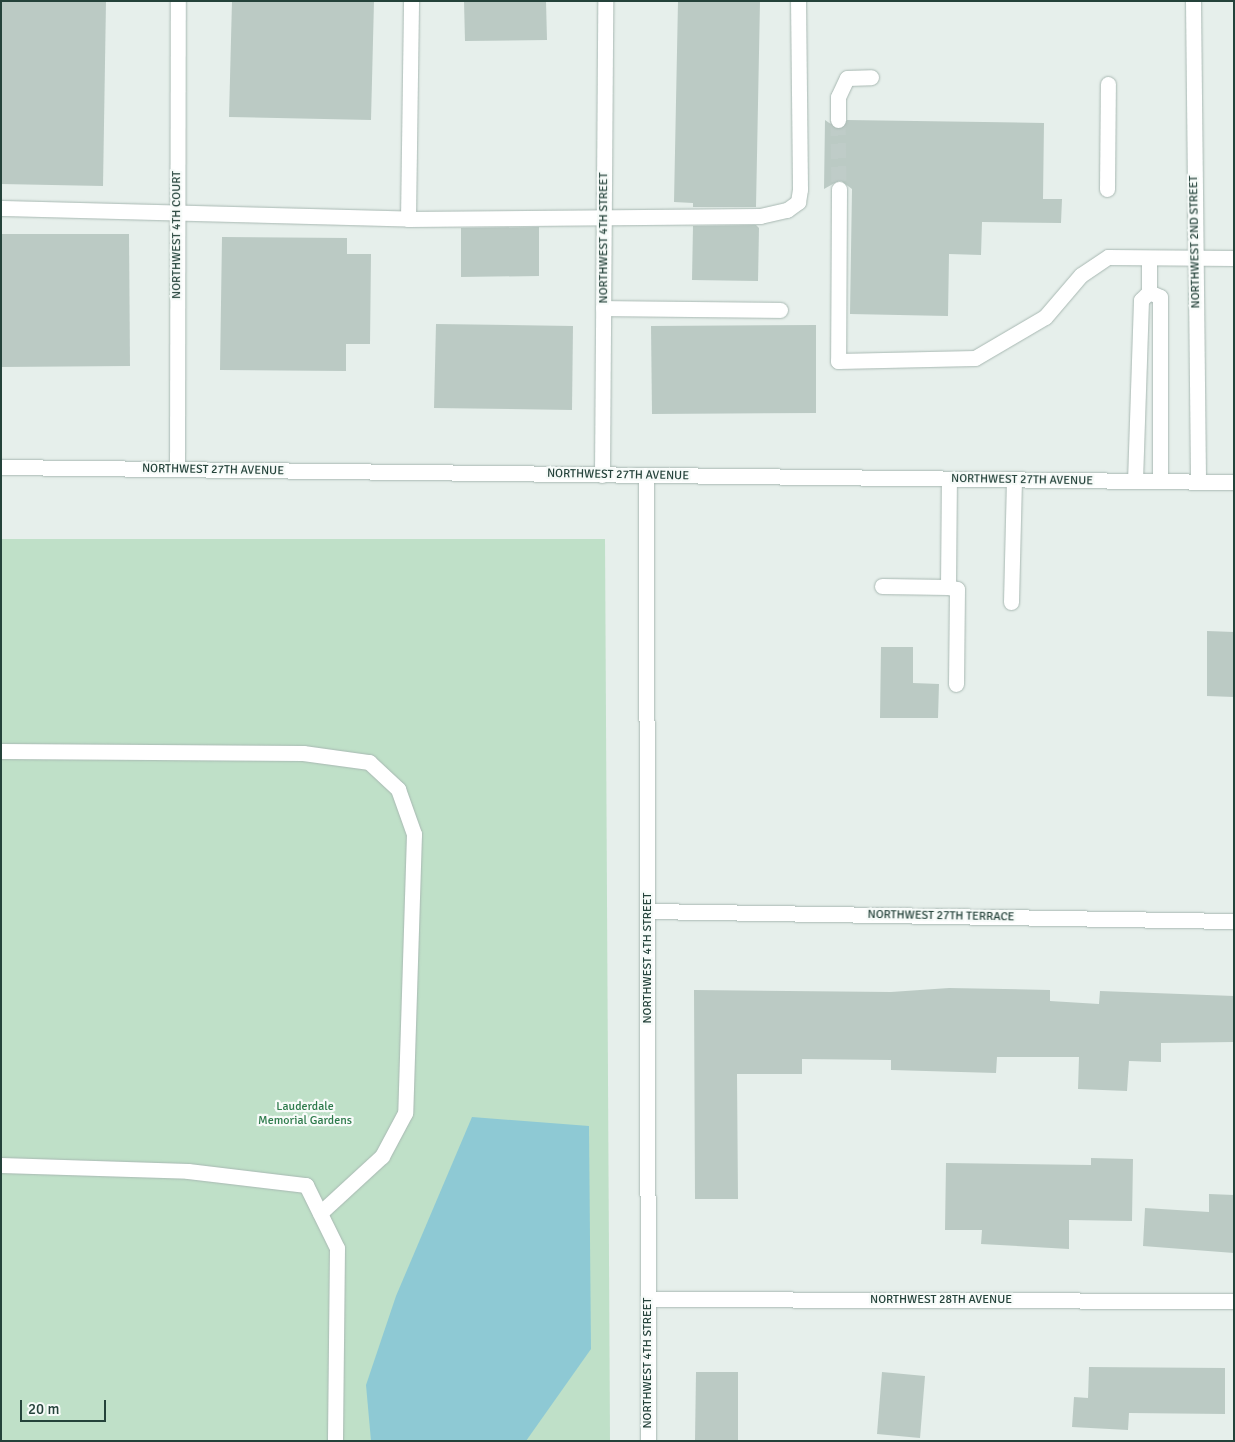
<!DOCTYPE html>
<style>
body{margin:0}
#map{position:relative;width:1235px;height:1442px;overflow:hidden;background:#e6efeb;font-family:Signika,sans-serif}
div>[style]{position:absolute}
.green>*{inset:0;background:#bfe0c8}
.water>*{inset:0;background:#8ec9d4}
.building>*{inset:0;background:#bbcac4}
.minor-tunnel>*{height:15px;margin-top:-7.5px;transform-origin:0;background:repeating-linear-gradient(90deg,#bfccc8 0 15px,transparent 0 23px)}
.roads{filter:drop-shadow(0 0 1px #a8b8b2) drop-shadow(0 0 1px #a8b8b2)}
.minor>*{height:15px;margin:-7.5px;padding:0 7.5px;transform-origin:7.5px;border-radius:7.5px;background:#fff}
span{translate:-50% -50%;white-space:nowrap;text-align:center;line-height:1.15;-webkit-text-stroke:4.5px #f7fbf9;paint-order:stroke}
.street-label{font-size:12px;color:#24423a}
.park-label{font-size:12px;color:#2d7a4b}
.frame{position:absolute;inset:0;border:2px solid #24423a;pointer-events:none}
.scale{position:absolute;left:20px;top:1400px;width:86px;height:22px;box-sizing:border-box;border:2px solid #24423a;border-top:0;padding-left:6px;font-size:15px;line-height:18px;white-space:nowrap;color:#24423a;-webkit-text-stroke:4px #f7fbf9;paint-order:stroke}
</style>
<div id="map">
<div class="green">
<div style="clip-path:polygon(1px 539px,605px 539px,610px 1441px,1px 1441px)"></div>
</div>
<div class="water">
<div style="clip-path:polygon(472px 1117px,589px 1126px,591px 1349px,526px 1441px,371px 1441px,366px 1385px,396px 1296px)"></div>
</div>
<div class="building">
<div style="clip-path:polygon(1px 1px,106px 1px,103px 186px,1px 184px)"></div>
<div style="clip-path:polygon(232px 1px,374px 1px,371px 120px,229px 117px)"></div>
<div style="clip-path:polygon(464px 1px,546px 1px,547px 40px,465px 41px)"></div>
<div style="clip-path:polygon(678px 1px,760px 1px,756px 207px,693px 207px,693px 203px,674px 202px)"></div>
<div style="clip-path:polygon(825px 120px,838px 129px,847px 120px,1044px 123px,1043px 199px,1062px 199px,1061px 223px,982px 222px,981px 255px,949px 254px,948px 316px,850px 314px,852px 189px,840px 180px,824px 189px)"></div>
<div style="clip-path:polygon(756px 225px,759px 228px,758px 281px,692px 280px,693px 226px)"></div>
<div style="clip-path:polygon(539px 227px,539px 276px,461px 277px,461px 228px)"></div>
<div style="clip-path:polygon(1px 234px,129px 234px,130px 366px,1px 367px)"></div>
<div style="clip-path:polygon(222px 237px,347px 238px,347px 254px,371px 254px,370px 344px,346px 344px,346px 371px,220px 370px)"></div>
<div style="clip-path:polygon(436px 324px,573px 326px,572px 410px,434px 408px)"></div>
<div style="clip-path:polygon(816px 325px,816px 413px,652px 414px,651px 326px)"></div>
<div style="clip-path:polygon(1207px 631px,1234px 632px,1234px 697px,1207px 696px)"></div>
<div style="clip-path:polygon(881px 647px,913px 647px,913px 683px,939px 684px,938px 718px,880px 718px)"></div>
<div style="clip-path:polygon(949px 988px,1050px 990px,1050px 1001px,1099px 1004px,1100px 991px,1234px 996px,1234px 1042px,1161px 1043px,1161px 1062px,1129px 1061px,1127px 1091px,1078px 1089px,1079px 1057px,997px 1057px,996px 1073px,891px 1070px,891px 1060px,802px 1059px,802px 1074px,737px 1074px,738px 1199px,695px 1199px,694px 990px,891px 992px)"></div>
<div style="clip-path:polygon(1091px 1158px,1133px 1159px,1132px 1221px,1069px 1220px,1069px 1249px,981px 1244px,982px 1230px,945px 1230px,946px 1163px,1091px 1165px)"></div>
<div style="clip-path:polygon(1209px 1194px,1234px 1195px,1234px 1253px,1143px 1246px,1145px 1208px,1209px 1212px)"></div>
<div style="clip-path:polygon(1089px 1367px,1225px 1368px,1225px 1414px,1129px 1413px,1128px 1430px,1072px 1427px,1074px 1397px,1088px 1398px)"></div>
<div style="clip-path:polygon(696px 1372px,738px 1372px,738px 1441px,695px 1441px)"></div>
<div style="clip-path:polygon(882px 1372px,925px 1376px,920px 1438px,877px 1434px)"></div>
</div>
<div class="minor-tunnel">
<div style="left:838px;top:120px;width:69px;rotate:89.2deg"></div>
</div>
<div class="roads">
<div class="minor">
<div style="left:1193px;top:1px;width:481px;rotate:89.4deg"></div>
<div style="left:838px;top:120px;width:23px;rotate:-90deg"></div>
<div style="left:838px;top:97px;width:21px;rotate:-65deg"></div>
<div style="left:847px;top:78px;width:24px;rotate:-2deg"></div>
<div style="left:839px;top:189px;width:172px;rotate:90.3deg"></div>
<div style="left:838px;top:361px;width:137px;rotate:-1.3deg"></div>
<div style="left:975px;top:358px;width:81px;rotate:-30.4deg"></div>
<div style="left:1045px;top:317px;width:55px;rotate:-49.4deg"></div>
<div style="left:1081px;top:275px;width:32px;rotate:-34deg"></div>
<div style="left:1108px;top:257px;width:126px;rotate:0.5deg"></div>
<div style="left:1107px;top:189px;width:105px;rotate:-89.5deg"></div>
<div style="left:1px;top:208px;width:407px;rotate:1.5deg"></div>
<div style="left:408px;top:219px;width:218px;rotate:-89.2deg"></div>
<div style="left:408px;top:219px;width:352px;rotate:-0.5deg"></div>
<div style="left:760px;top:216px;width:28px;rotate:-13deg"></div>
<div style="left:787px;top:210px;width:14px;rotate:-36deg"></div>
<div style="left:798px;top:202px;width:13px;rotate:-81deg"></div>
<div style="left:800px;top:189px;width:188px;rotate:-90.6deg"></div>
<div style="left:1149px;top:292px;width:12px;rotate:24deg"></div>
<div style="left:1160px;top:297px;width:184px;rotate:90deg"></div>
<div style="left:603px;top:308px;width:177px;rotate:0.6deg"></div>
<div style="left:1px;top:467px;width:1233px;rotate:0.7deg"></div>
<div style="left:177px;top:469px;width:468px;rotate:-89.9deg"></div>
<div style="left:602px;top:475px;width:474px;rotate:-89.6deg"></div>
<div style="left:646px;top:475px;width:966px;rotate:89.88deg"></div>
<div style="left:1135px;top:481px;width:181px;rotate:-88.1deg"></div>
<div style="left:1141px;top:300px;width:11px;rotate:-45deg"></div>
<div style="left:1149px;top:292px;width:34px;rotate:-90deg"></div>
<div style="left:882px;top:586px;width:66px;rotate:0.9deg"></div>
<div style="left:948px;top:587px;width:108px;rotate:-89.5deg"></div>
<div style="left:948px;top:587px;width:9px;rotate:13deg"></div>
<div style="left:957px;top:589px;width:95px;rotate:90.6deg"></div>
<div style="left:1011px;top:602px;width:123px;rotate:-88.6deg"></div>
<div style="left:1px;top:751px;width:302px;rotate:0.4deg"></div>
<div style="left:303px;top:753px;width:67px;rotate:7.8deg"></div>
<div style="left:369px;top:762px;width:40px;rotate:43deg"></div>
<div style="left:398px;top:789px;width:48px;rotate:70.4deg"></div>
<div style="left:414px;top:834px;width:279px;rotate:91.8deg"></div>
<div style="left:405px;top:1113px;width:49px;rotate:118.1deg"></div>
<div style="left:382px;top:1156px;width:84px;rotate:137.4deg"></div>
<div style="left:648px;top:911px;width:586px;rotate:0.98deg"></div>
<div style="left:1px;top:1165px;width:187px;rotate:1.8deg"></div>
<div style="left:188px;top:1171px;width:119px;rotate:6.8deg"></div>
<div style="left:306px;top:1185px;width:70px;rotate:63.8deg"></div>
<div style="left:337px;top:1248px;width:193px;rotate:90.6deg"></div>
<div style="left:648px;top:1299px;width:586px;rotate:0.2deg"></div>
</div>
</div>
<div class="street-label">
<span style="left:177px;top:235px;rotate:-90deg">NORTHWEST 4TH COURT</span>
<span style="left:604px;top:238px;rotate:-90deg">NORTHWEST 4TH STREET</span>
<span style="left:1195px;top:242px;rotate:-91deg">NORTHWEST 2ND STREET</span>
<span style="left:213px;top:470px;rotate:1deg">NORTHWEST 27TH AVENUE</span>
<span style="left:618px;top:475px;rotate:1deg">NORTHWEST 27TH AVENUE</span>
<span style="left:1022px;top:480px;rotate:1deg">NORTHWEST 27TH AVENUE</span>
<span style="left:941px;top:916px;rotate:1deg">NORTHWEST 27TH TERRACE</span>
<span style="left:648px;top:958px;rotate:-90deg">NORTHWEST 4TH STREET</span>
<span style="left:941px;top:1300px">NORTHWEST 28TH AVENUE</span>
<span style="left:648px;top:1363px;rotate:-90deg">NORTHWEST 4TH STREET</span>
</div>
<div class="park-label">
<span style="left:305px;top:1114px">Lauderdale<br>Memorial Gardens</span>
</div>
<div class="frame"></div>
<div class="scale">20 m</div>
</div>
